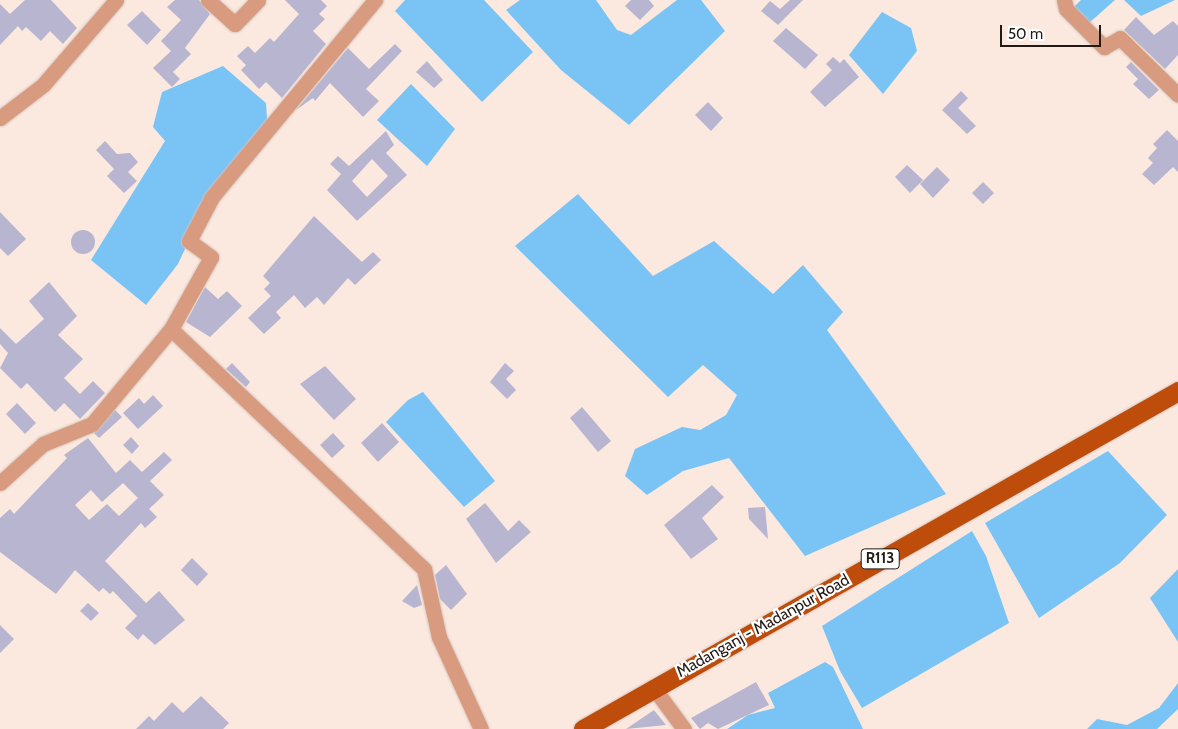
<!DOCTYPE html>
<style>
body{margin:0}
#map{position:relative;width:1178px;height:729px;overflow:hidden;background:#fbe9e0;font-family:Cabin,sans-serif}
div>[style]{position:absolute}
.water>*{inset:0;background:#7ac3f5}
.building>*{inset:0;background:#b7b5d0}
.round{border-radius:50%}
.roads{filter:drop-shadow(0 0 1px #d4c4bb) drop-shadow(0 0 1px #d4c4bb)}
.minor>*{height:15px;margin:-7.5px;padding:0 7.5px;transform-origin:7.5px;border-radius:7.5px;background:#d99b80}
.major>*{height:19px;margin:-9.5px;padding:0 9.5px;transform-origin:9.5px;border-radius:9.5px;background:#be4d0c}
span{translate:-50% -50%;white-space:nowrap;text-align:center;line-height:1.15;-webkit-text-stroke:4.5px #fff;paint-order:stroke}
.shield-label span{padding:1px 4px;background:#fff;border:1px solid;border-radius:4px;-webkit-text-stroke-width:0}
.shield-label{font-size:15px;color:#241a15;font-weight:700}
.street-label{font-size:16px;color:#241a15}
.scale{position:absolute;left:1000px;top:25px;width:101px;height:22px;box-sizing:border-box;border:2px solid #241a15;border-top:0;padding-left:6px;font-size:15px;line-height:18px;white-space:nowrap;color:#241a15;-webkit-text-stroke:4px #fff;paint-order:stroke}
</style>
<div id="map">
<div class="water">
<div style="clip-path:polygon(405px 0,484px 0,533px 52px,482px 102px,395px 11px)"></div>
<div style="clip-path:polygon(520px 0,596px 0,617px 30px,631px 35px,677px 0,701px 0,725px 31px,629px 125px,561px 70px,506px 10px)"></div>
<div style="clip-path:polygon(1081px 0,1115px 0,1089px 23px,1074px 7px)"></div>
<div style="clip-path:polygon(1124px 0,1175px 0,1141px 16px)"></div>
<div style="clip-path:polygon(882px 12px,911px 28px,917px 51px,883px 94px,849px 55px)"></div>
<div style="clip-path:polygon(223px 66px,266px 103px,268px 134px,205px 206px,178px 264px,146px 305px,91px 260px,165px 141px,153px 127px,162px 92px)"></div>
<div style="clip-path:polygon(411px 84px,455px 129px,427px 166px,377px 120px)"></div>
<div style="clip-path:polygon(578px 194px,653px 276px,714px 241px,773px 294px,803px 265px,843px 312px,827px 330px,946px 494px,805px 556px,729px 458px,683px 471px,647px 495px,625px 476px,635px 449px,682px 427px,700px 430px,726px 415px,737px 395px,703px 365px,668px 397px,515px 246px)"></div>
<div style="clip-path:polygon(423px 392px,495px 481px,464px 507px,386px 422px,408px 400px)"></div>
<div style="clip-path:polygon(1108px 451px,1167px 515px,1120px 563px,1039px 618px,985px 523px)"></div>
<div style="clip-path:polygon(972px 531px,986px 556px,1009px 623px,862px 708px,840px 671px,822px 626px)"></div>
<div style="clip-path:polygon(1178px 569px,1178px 642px,1150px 598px)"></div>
<div style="clip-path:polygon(825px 662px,833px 667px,863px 729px,727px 729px,748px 715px,775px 708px,768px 693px)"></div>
<div style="clip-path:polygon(1178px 683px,1178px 709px,1157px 729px,1087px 729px,1097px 719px,1127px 725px,1159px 708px)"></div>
</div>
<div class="building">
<div style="clip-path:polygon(25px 0,51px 0,77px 28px,63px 44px,50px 31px,41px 41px,26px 27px,22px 31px,18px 26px,0 45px,0 4px,10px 14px)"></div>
<div style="clip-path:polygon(175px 0,199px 0,210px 14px,185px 48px,191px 54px,173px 72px,180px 79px,172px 87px,153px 68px,171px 51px,161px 41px,181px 20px,167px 7px)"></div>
<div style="clip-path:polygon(285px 0,321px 0,327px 6px,319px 14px,325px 19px,313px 31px,326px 44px,282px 98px,266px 82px,259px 89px,241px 70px,246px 65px,237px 56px,248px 46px,255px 53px,270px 38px,274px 42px,299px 14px)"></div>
<div style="clip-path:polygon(631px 0,649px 0,654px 6px,640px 20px,625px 6px)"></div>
<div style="clip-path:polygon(790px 0,803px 0,778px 25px,761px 11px,770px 1px,780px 9px)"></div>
<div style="clip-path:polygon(142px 11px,161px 30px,147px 45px,127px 25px)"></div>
<div style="clip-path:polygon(1136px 17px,1154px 35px,1173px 21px,1178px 26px,1178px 55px,1165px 69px,1124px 30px)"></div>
<div style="clip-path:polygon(786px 28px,818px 55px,805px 69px,773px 41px)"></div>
<div style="clip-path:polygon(395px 44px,402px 51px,366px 89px,379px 101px,363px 117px,330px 83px,315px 101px,313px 98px,296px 110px,348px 48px,369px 69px)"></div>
<div style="clip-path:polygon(833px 57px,840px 63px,844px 59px,859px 77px,825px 107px,810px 92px,832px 70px,826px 64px)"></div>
<div style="clip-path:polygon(427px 61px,443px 80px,434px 88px,416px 72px)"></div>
<div style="clip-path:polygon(1131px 62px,1159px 90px,1149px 99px,1133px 84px,1138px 79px,1126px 67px)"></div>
<div style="clip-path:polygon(961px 91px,968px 98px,958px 108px,976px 126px,967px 134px,942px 110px)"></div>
<div style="clip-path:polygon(708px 102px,723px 118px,711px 131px,695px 115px)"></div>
<div style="clip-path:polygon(1167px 130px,1178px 141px,1178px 172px,1173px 167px,1154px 185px,1142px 174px,1153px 163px,1148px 158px,1157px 148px,1153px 144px)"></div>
<div style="clip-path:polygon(evenodd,386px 131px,394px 145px,386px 153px,407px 175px,357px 221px,327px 190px,341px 174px,330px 164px,338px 156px,349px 166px,386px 131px,372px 159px,388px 176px,367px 197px,352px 181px,372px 159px)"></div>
<div style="clip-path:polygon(105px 141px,117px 154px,130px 153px,138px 162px,128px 172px,137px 181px,124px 193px,107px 176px,114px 169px,96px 150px)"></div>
<div style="clip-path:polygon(907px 165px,923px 180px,910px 193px,895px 177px)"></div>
<div style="clip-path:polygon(937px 167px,950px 180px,933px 198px,920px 184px)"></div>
<div style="clip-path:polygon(983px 182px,994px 193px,983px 204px,972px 193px)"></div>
<div style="clip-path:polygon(0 212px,26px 239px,8px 256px,0 248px)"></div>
<div style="clip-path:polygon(314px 216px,362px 262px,373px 252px,381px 260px,355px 285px,348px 278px,324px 305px,317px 297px,305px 308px,294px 295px,276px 312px,281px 318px,264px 334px,248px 318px,271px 296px,264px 289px,270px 283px,263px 276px)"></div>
<div class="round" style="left:71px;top:230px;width:24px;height:24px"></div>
<div style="clip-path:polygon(49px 282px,77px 316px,58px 335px,83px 359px,64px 378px,80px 394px,93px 381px,105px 393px,80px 419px,64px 403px,55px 412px,27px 383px,21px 389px,0 368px,8px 353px,0 344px,0 328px,16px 344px,44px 319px,29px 301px)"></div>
<div style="clip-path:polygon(205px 287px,218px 299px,227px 291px,242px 306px,210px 337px,186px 322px)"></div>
<div style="clip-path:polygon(232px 363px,250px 382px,246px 387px,226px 369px)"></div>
<div style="clip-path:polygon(505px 363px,514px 371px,506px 379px,516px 390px,507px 399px,490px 382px)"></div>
<div style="clip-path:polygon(325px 366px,356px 399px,334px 420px,300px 384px)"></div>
<div style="clip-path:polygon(153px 395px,163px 406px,138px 429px,123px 413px,139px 398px,144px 404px)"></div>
<div style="clip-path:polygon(17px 403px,36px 423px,25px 434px,6px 414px)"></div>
<div style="clip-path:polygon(582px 407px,611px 441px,598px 452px,570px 418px)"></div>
<div style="clip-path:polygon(115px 410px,122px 417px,99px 438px,94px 433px)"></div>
<div style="clip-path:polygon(382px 423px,399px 442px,378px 462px,361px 443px)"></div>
<div style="clip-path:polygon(333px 433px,345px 446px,332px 458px,320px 445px)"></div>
<div style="clip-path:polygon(131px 437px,139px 446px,132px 454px,123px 445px)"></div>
<div style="clip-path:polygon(evenodd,88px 438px,116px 473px,130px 460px,142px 472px,164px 452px,172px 460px,150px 481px,164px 495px,149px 509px,157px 517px,145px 528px,141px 523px,105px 561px,146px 603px,159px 591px,185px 620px,155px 645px,143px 634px,138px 640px,125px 628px,137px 616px,113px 591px,110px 594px,103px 588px,99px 592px,75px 570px,56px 594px,0 552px,0 518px,10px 509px,14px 514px,67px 458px,64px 455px,88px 438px,123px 483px,138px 498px,119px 516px,107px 504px,89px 520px,75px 505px,91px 490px,102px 502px,123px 483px)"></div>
<div style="clip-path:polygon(712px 485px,724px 497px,702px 518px,718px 539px,691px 559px,664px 525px)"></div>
<div style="clip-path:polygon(485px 503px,508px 531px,519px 520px,531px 532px,496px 563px,466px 519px)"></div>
<div style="clip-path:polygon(765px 507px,768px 539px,749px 519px,748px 508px)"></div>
<div style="clip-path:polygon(192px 558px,208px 574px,197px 586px,181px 570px)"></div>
<div style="clip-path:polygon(446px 565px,467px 594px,451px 610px,440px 599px,435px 575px)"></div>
<div style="clip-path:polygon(417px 585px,422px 605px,414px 608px,402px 601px)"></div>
<div style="clip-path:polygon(88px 603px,99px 613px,91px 621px,80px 611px)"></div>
<div style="clip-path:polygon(0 625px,14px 639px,0 653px)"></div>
<div style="clip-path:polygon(756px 682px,769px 705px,718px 729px,708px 723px,700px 729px,691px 718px)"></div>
<div style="clip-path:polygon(201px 696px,229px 723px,223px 729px,136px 729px,149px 716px,154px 721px,172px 702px,183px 713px)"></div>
<div style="clip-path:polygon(654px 710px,666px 725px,626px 729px)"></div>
</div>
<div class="roads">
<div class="minor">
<div style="left:208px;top:0;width:36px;rotate:42deg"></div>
<div style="left:235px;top:24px;width:33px;rotate:-46deg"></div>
<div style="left:1064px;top:0;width:9px;rotate:77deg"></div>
<div style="left:1066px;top:9px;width:54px;rotate:45deg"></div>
<div style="left:1104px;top:47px;width:18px;rotate:-29deg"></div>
<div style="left:1120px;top:38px;width:81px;rotate:44.5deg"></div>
<div style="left:0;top:118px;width:54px;rotate:-37.5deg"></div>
<div style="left:43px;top:85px;width:112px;rotate:-49.3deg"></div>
<div style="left:171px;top:329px;width:349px;rotate:43.5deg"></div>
<div style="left:424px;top:569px;width:70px;rotate:77.6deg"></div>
<div style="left:439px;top:637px;width:101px;rotate:65.5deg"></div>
<div style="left:0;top:483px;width:58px;rotate:-42.2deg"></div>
<div style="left:43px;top:444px;width:53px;rotate:-22.2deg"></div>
<div style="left:92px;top:424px;width:124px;rotate:-50.3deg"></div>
<div style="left:171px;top:329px;width:82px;rotate:-60.9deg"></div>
<div style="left:211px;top:257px;width:27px;rotate:-144deg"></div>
<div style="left:189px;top:241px;width:50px;rotate:-62.4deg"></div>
<div style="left:212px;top:197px;width:256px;rotate:-50.4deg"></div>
<div style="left:653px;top:687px;width:52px;rotate:53.6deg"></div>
</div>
<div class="major">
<div style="left:583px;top:729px;width:684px;rotate:-29.6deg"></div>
</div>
</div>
<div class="shield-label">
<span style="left:880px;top:559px">R113</span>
</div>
<div class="street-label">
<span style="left:763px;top:626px;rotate:-29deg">Madanganj - Madanpur Road</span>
</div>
<div class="scale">50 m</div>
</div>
